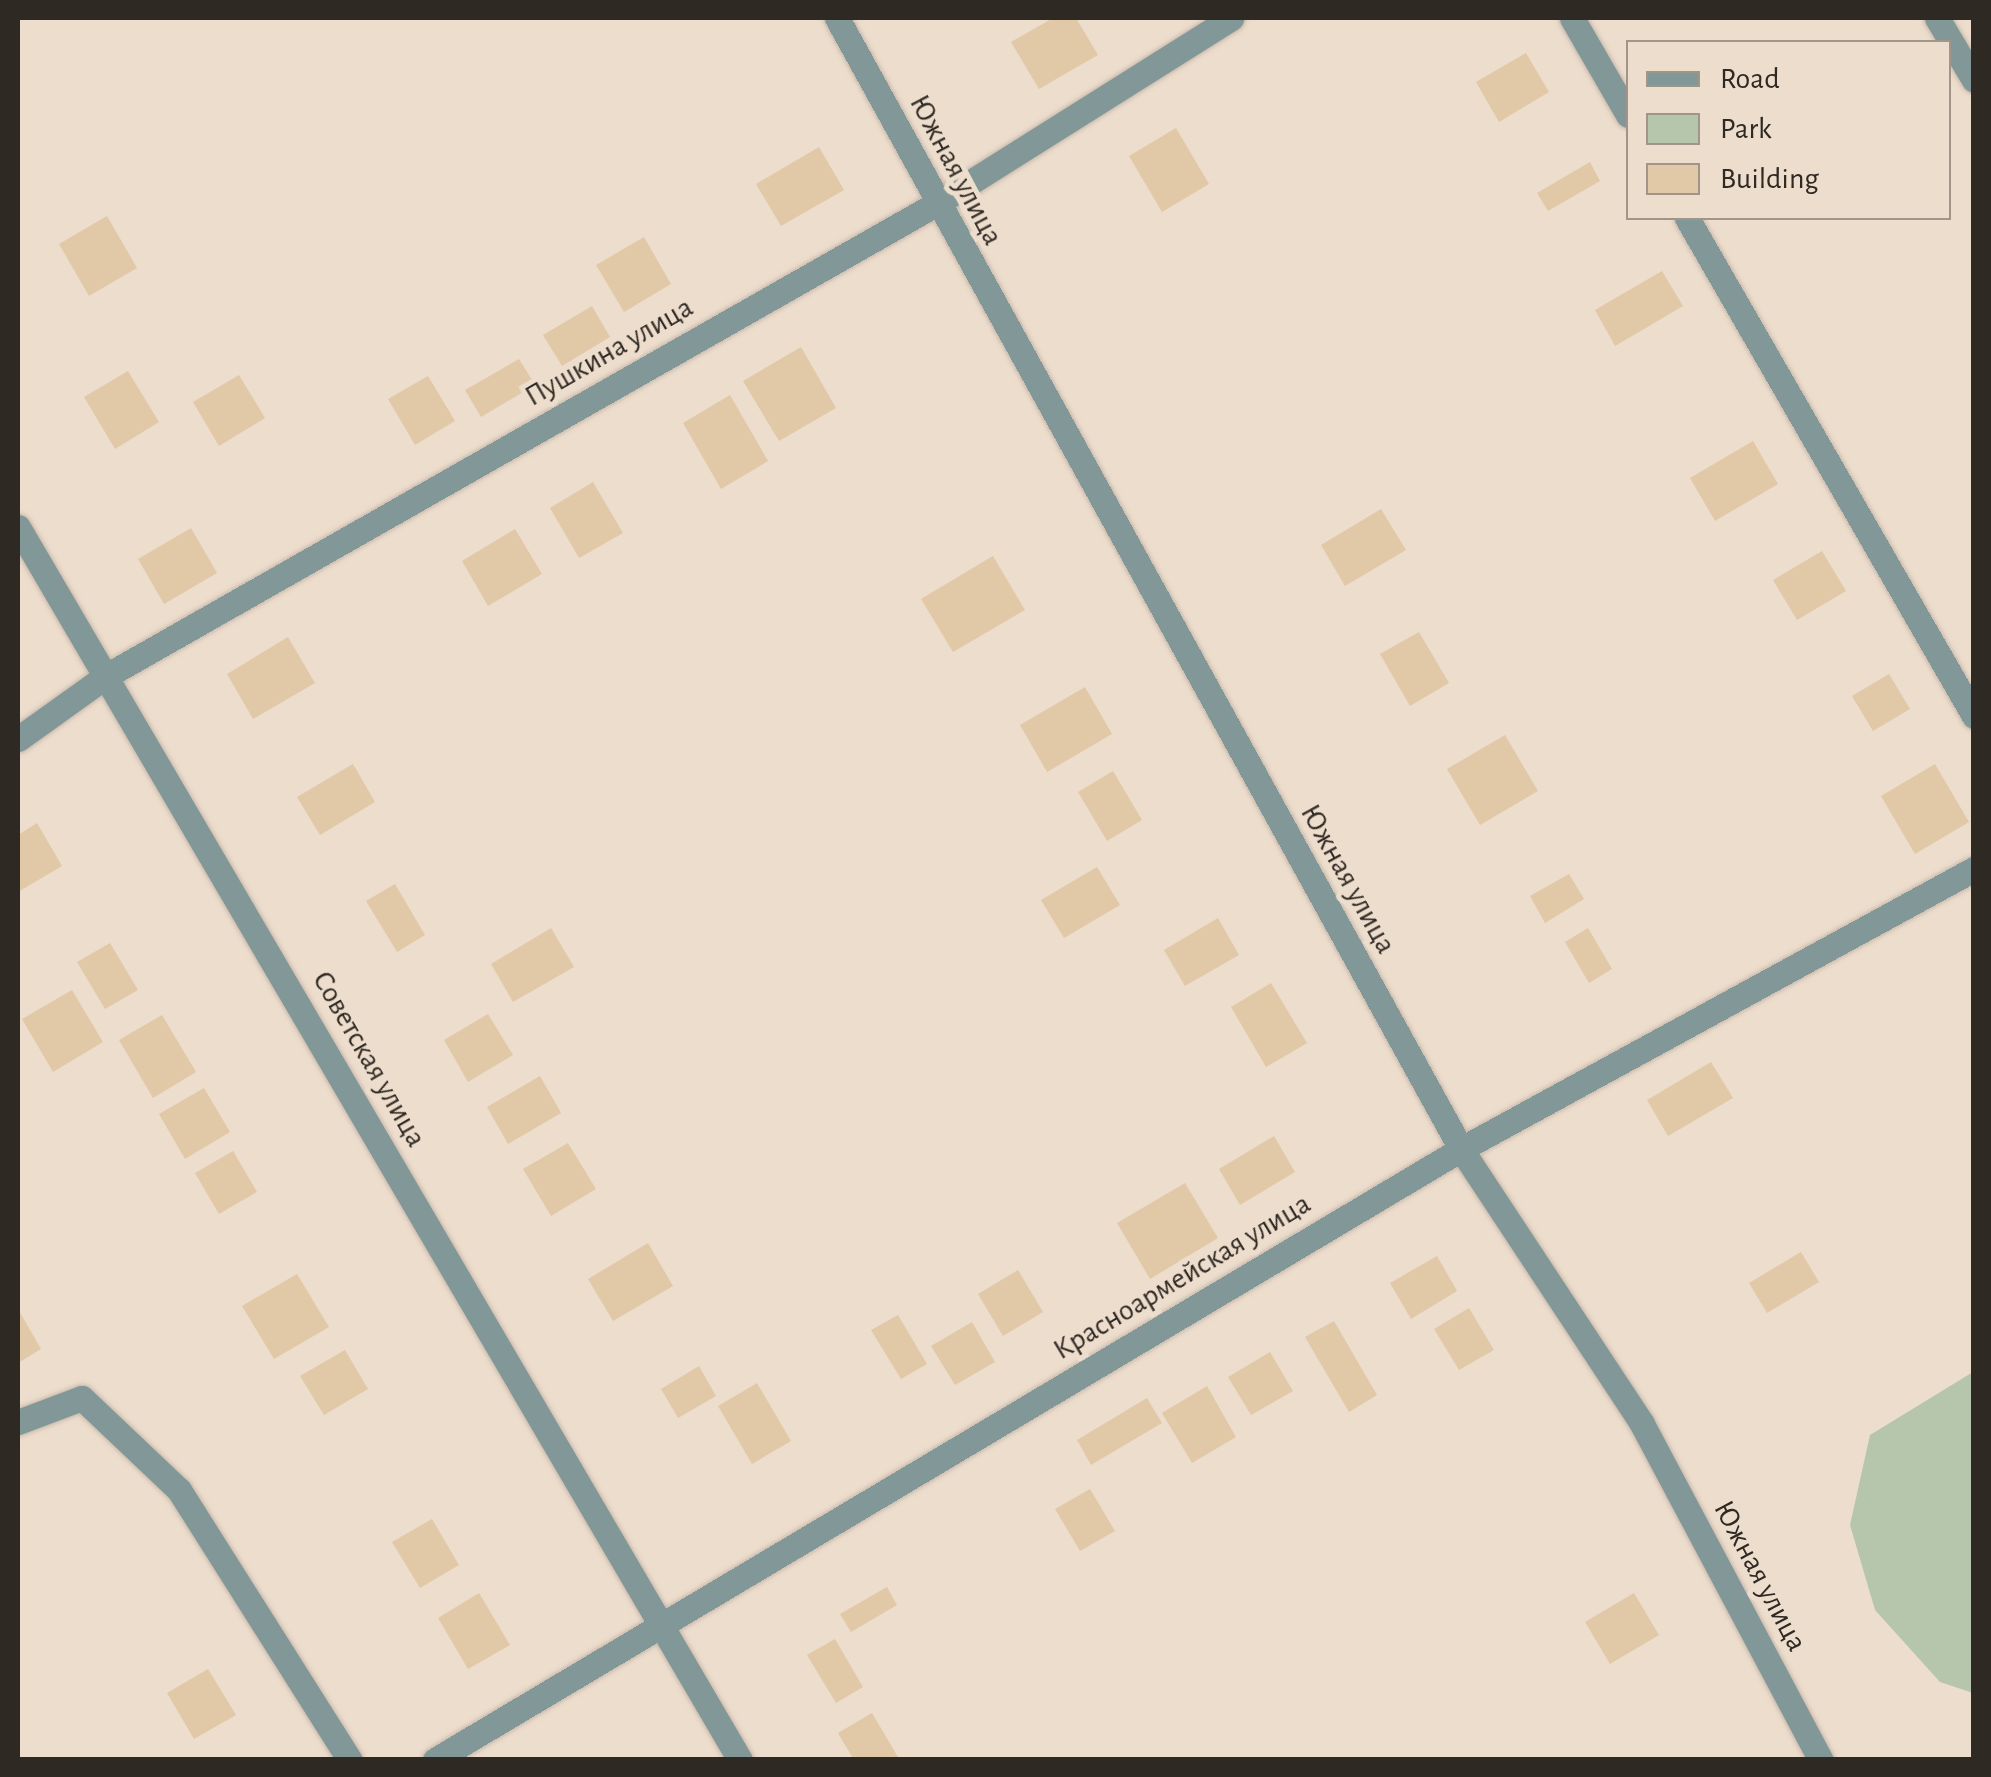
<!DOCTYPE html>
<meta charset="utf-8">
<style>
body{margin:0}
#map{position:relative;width:1991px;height:1777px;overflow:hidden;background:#edddcd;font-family:"Alegreya Sans",sans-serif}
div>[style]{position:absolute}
.green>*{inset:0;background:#b5c6ac}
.building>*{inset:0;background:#e1c8a7}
.roads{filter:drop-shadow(0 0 2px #c7b9ab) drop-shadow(0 0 2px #c7b9ab)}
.minor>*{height:25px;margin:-12.5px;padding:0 12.5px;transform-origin:12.5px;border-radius:12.5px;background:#829798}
span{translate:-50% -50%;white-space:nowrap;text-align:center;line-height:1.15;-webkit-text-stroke:10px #edddcd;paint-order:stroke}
.street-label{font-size:30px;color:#2f2923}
.frame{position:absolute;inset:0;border:20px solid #2f2923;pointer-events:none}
.legend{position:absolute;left:1626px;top:40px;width:325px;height:180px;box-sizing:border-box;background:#edddcd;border:2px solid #a19589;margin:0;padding:12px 18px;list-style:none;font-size:30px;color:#2f2923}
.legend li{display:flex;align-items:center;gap:20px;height:50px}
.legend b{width:50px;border:2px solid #a19589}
</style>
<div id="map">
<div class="green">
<div style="clip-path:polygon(1973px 1372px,1973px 1693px,1940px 1682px,1875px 1610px,1850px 1525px,1870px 1435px)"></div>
</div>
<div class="building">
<div style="clip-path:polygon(1053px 18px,1076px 18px,1098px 55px,1039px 89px,1011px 42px)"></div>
<div style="clip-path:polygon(1526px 53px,1549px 92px,1499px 122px,1476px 82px)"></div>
<div style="clip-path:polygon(1176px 128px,1209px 184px,1162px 212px,1129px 156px)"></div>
<div style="clip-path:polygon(819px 147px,844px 190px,781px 226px,756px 184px)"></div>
<div style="clip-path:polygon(1590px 162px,1600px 181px,1548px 211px,1537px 193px)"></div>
<div style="clip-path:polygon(107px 216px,137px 268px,89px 296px,59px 244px)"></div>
<div style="clip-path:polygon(644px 237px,671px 284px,624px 312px,596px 265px)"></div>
<div style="clip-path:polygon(1662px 271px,1683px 306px,1615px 346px,1595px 310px)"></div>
<div style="clip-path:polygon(592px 306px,610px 337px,562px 366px,543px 335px)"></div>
<div style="clip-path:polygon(801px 347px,836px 408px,779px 441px,743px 381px)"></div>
<div style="clip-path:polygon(519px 359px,535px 385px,481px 417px,465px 390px)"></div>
<div style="clip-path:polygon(128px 371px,159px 422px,115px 449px,84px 397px)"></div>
<div style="clip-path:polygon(239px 375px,265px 418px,219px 446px,193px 402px)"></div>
<div style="clip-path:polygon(428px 376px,455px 421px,415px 445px,388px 399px)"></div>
<div style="clip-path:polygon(730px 395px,768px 461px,721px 489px,683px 423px)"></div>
<div style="clip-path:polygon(1753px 441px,1778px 484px,1715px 521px,1690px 478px)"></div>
<div style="clip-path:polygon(593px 482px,623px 533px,579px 558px,550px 508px)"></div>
<div style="clip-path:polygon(1381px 509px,1406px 550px,1345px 586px,1321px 545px)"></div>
<div style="clip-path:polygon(191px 528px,217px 573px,164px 604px,138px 559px)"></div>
<div style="clip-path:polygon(515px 529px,542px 574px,488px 606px,462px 561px)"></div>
<div style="clip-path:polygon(1822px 551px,1846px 591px,1797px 620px,1773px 580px)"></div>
<div style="clip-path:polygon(993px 556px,1025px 610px,953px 652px,921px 599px)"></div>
<div style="clip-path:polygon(1419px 632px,1449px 683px,1410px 706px,1380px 654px)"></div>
<div style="clip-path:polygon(288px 637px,315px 683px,253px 719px,227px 674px)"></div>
<div style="clip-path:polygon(1889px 674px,1910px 709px,1873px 731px,1852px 696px)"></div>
<div style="clip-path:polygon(1085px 687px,1112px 734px,1047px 772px,1020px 725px)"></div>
<div style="clip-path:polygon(1505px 735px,1538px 791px,1480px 825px,1447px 769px)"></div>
<div style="clip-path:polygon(353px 764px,375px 802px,320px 835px,297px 797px)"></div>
<div style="clip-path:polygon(1935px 764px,1969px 822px,1915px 854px,1881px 796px)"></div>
<div style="clip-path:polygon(1113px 771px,1142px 820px,1107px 841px,1078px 792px)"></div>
<div style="clip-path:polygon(37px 823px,62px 866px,18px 892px,18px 835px)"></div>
<div style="clip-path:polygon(1097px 867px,1120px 905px,1064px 938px,1041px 900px)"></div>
<div style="clip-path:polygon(1569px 874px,1584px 899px,1545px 923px,1530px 896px)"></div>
<div style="clip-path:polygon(395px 884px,425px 935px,397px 952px,366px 901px)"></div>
<div style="clip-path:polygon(1218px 918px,1239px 955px,1185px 986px,1164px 950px)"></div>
<div style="clip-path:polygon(551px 928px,574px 967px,513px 1002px,491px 964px)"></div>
<div style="clip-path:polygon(1588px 928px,1612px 969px,1589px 983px,1565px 942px)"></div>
<div style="clip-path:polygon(110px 943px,138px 990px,105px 1009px,77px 962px)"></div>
<div style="clip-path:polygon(1271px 983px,1307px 1043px,1266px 1067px,1231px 1007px)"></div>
<div style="clip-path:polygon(72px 990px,103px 1042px,53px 1072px,22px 1019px)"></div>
<div style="clip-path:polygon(488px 1014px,513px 1055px,468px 1082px,444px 1040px)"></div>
<div style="clip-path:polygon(162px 1015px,196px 1072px,153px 1098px,119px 1040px)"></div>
<div style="clip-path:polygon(1711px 1062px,1733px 1098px,1668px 1136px,1647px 1100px)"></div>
<div style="clip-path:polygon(540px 1076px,561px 1113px,508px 1144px,487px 1107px)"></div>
<div style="clip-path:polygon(204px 1088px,230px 1132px,185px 1159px,159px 1114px)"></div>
<div style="clip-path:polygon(1274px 1136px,1295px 1172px,1240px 1205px,1219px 1169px)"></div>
<div style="clip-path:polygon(568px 1143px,596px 1189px,551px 1216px,523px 1169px)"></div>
<div style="clip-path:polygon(233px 1151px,257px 1192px,219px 1214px,195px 1173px)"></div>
<div style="clip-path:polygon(1185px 1183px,1218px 1238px,1150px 1279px,1117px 1223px)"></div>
<div style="clip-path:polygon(648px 1243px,673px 1286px,613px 1321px,588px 1279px)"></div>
<div style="clip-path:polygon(1801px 1252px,1819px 1282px,1767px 1313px,1749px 1283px)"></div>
<div style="clip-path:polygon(1437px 1256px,1457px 1291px,1411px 1319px,1390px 1283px)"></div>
<div style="clip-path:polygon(1018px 1270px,1043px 1312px,1003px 1336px,978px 1294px)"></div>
<div style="clip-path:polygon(297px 1274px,329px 1327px,274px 1359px,242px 1306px)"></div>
<div style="clip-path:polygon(1469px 1308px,1494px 1350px,1459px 1370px,1434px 1329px)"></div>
<div style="clip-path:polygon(18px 1309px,41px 1349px,18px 1363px)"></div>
<div style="clip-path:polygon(898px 1315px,927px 1364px,901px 1379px,871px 1330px)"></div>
<div style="clip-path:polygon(1334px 1321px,1377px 1395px,1349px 1412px,1305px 1337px)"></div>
<div style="clip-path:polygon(972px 1322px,995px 1362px,955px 1385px,931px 1346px)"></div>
<div style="clip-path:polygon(345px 1350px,368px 1389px,324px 1415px,300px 1376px)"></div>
<div style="clip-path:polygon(1270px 1352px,1293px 1391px,1251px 1415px,1228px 1377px)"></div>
<div style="clip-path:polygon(699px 1366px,716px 1396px,678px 1418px,661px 1389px)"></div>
<div style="clip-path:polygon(757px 1383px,791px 1441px,752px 1464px,718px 1406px)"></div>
<div style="clip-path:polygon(1207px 1386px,1236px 1437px,1192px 1463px,1162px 1413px)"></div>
<div style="clip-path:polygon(1147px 1398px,1162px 1423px,1091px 1465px,1077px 1440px)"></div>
<div style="clip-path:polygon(1090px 1489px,1115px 1531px,1080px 1551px,1055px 1509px)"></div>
<div style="clip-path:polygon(432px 1519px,459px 1565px,420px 1588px,392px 1542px)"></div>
<div style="clip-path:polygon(887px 1587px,897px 1605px,851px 1632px,840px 1614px)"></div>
<div style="clip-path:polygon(479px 1593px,510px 1645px,468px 1669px,438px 1618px)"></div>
<div style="clip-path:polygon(1634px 1593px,1659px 1635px,1610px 1664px,1585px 1622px)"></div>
<div style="clip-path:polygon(835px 1639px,863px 1687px,836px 1703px,807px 1655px)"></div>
<div style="clip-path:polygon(208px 1669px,236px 1715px,194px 1739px,167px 1693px)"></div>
<div style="clip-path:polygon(872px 1713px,898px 1757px,895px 1760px,854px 1760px,838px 1733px)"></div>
</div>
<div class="roads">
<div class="minor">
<div style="left:837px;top:18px;width:1292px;rotate:61.11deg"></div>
<div style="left:1461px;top:1149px;width:329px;rotate:56.6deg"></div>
<div style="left:1642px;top:1424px;width:381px;rotate:62deg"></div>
<div style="left:1572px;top:18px;width:112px;rotate:60deg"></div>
<div style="left:1937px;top:18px;width:72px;rotate:59.2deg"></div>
<div style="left:1687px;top:218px;width:575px;rotate:60.04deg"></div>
<div style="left:18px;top:527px;width:1429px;rotate:59.65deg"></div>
<div style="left:18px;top:739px;width:108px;rotate:-35.6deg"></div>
<div style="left:106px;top:676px;width:955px;rotate:-29.63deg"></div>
<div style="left:936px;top:204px;width:349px;rotate:-32.2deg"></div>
<div style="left:18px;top:1422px;width:68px;rotate:-20.6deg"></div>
<div style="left:82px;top:1398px;width:134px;rotate:43.5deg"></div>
<div style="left:179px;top:1490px;width:320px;rotate:57.7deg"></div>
<div style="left:435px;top:1760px;width:1194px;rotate:-30.77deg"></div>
<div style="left:1461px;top:1149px;width:584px;rotate:-28.63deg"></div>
</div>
</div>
<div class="street-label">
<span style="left:956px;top:170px;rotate:62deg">Южная улица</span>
<span style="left:609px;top:352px;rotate:-30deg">Пушкина улица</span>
<span style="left:1348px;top:879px;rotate:61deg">Южная улица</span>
<span style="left:369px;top:1059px;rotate:60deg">Советская улица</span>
<span style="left:1182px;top:1277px;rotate:-31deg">Красноармейская улица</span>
<span style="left:1760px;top:1576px;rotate:62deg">Южная улица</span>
</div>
<div class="frame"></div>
<ul class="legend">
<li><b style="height:12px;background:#829798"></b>Road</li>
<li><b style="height:28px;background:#b5c6ac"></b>Park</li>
<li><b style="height:28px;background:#e1c8a7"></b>Building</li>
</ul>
</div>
